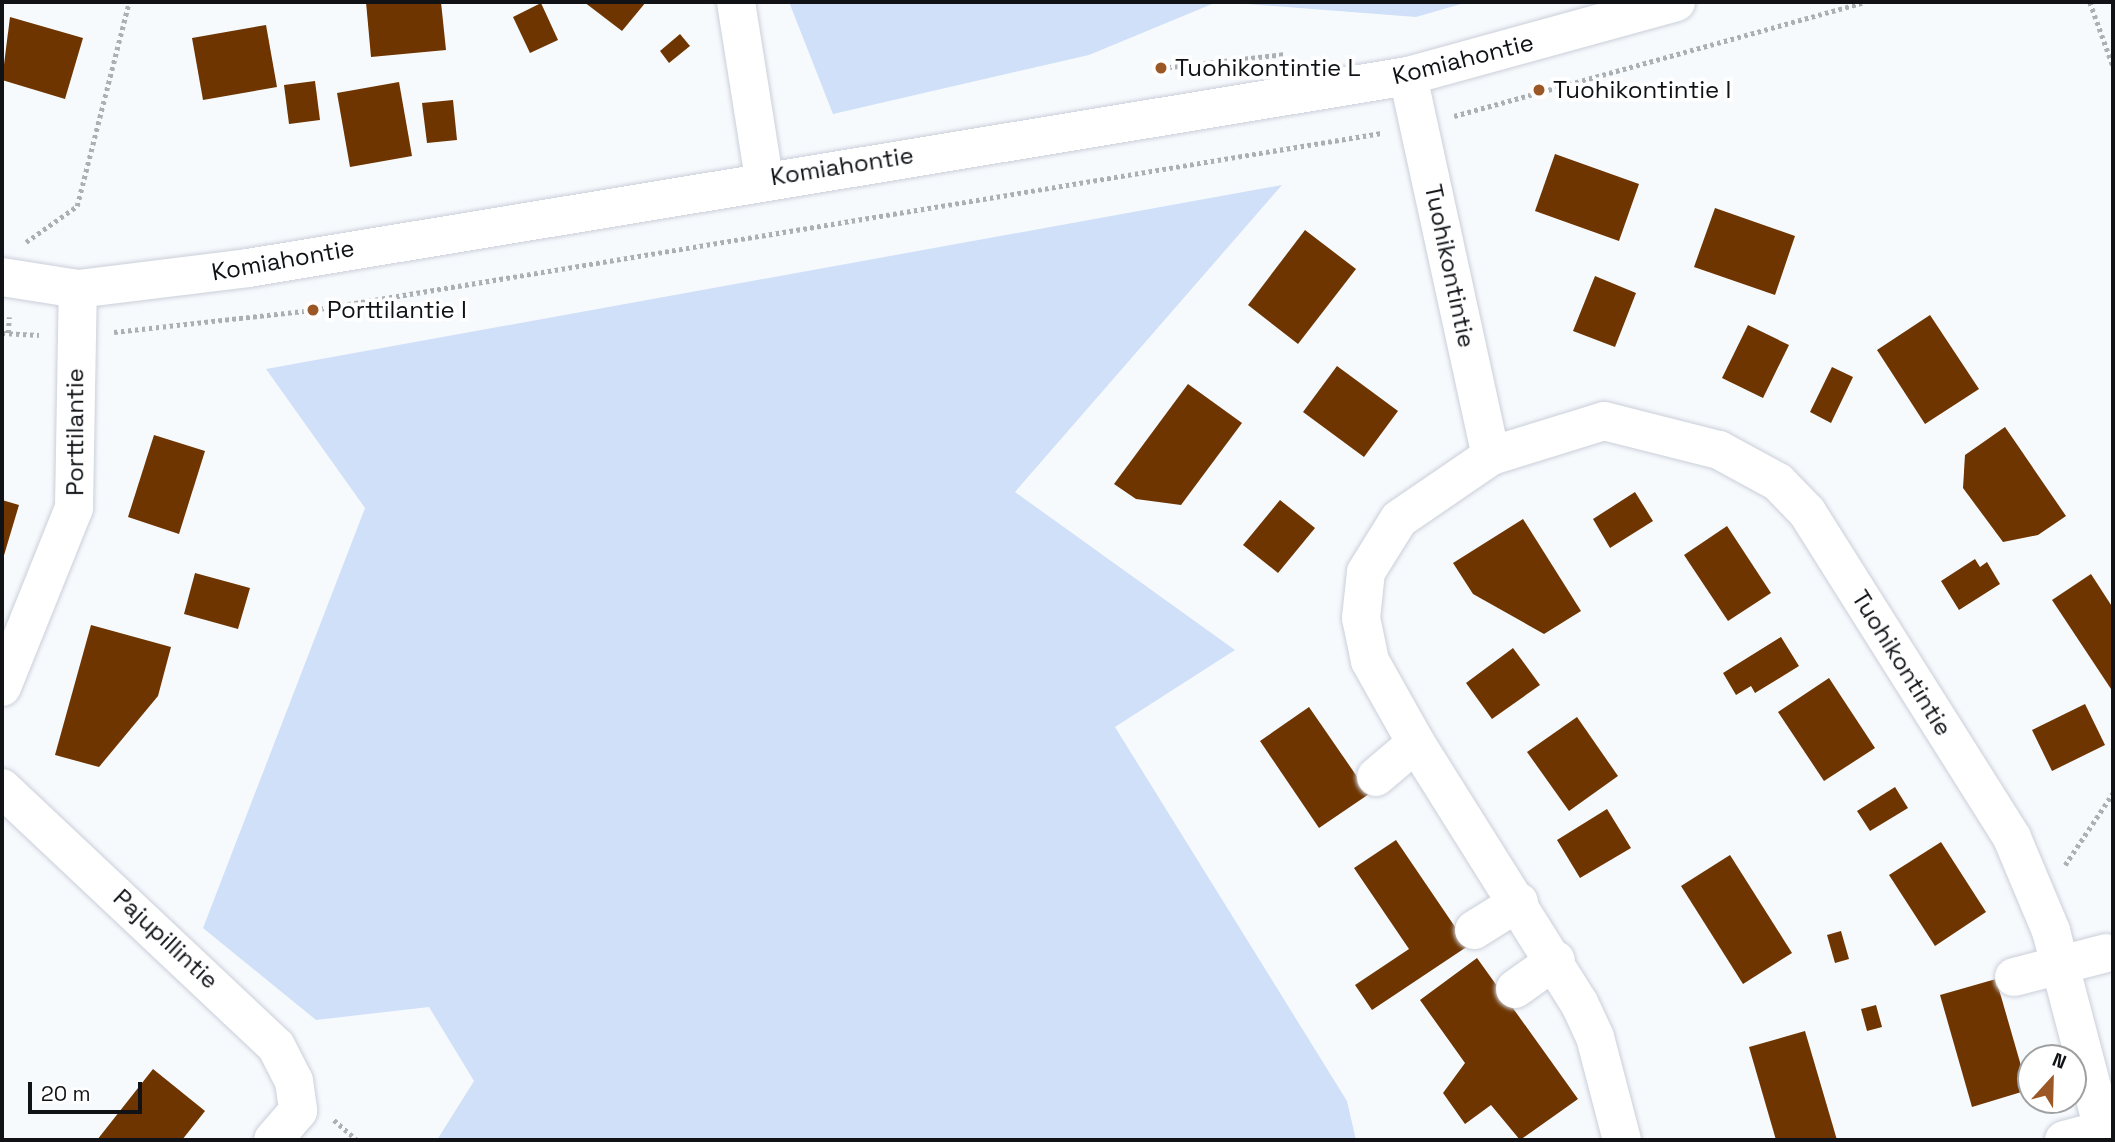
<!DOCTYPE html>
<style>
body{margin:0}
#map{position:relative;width:2115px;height:1142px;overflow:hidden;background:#f7fafd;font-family:"Space Grotesk",sans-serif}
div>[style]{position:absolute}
.green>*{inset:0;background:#d0e0f9}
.building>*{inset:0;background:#6e3500}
.path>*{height:4.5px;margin-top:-2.25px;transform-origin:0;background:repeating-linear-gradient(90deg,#adb0b3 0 3.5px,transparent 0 7px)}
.roads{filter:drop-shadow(0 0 2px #cacfd9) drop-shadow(0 0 2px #cacfd9)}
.minor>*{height:38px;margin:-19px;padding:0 19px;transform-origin:19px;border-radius:19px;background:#fff}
.dots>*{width:19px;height:19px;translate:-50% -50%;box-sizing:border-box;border:4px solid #fff;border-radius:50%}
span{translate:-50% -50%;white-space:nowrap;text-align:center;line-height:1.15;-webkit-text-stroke:7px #fff;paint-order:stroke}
.street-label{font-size:24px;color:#101216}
.poi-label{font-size:24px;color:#101216}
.left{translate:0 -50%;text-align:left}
.frame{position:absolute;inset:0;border:4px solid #101216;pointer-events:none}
.north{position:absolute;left:2017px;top:1044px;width:70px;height:70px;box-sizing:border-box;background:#fff;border:2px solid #9fa0a2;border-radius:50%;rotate:22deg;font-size:19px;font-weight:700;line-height:28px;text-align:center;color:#101216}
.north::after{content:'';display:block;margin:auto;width:24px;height:32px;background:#9b5826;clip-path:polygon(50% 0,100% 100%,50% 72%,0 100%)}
.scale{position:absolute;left:28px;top:1082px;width:114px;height:32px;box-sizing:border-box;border:4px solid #101216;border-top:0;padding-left:9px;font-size:21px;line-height:24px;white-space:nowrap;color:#101216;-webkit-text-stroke:5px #fff;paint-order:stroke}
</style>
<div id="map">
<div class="green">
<div style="clip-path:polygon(789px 2px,1217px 2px,1089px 55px,833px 114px)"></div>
<div style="clip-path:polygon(1221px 2px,1468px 2px,1416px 17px)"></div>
<div style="clip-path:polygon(1282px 185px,1015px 492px,1235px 650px,1115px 727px,1347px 1101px,1356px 1140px,437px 1140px,474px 1081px,429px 1007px,316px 1020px,203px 928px,365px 508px,266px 369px)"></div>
</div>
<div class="building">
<div style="clip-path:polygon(366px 2px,441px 2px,446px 50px,371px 57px)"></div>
<div style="clip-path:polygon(584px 2px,646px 2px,622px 31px)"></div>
<div style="clip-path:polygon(541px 3px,558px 40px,530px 53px,513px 17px)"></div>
<div style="clip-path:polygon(10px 17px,83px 38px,65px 99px,2px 80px)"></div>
<div style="clip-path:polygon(266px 25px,277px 87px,203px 100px,192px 38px)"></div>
<div style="clip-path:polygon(680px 34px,690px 46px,669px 63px,660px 51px)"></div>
<div style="clip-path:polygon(315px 81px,320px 120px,289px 124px,284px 85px)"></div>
<div style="clip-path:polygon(399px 82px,412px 156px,350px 167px,337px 93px)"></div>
<div style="clip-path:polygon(453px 100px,457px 140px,427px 143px,422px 103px)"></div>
<div style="clip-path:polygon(1555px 154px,1639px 184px,1619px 241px,1535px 211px)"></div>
<div style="clip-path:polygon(1715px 208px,1795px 236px,1775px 295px,1694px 267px)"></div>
<div style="clip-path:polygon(1305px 230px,1356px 269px,1298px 344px,1248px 305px)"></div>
<div style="clip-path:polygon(1595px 276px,1636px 293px,1615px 347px,1573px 331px)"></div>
<div style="clip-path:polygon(1930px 315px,1979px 389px,1925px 424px,1877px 350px)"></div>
<div style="clip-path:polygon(1748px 325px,1789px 345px,1763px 398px,1722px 378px)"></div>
<div style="clip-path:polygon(1337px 366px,1398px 411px,1364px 457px,1303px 412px)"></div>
<div style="clip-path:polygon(1832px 367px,1853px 377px,1831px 423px,1810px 412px)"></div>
<div style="clip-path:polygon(1188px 384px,1242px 423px,1181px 505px,1136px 499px,1114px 484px)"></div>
<div style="clip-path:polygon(2005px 427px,2066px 516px,2038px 535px,2003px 542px,1963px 488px,1965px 455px)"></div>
<div style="clip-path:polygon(154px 435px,205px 451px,179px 534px,128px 517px)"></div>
<div style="clip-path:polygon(1635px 492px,1653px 521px,1610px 548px,1593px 519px)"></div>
<div style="clip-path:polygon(2px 500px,19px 505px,2px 562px)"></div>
<div style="clip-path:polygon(1280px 500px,1315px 528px,1278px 573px,1243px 545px)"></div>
<div style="clip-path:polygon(1523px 519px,1581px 611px,1544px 634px,1473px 594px,1453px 563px)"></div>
<div style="clip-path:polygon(1727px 526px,1771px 593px,1728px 621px,1684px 555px)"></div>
<div style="clip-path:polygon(1975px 559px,1980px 567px,1987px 562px,2000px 584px,1959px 610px,1941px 581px)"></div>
<div style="clip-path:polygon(195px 573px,250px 588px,238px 629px,184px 614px)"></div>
<div style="clip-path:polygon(2091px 574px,2113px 608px,2113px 692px,2052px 600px)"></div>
<div style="clip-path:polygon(91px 625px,171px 647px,158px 696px,99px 767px,55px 755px)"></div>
<div style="clip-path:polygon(1781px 637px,1799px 666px,1755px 693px,1751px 686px,1736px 695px,1723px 673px)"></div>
<div style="clip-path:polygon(1513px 648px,1540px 685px,1492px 719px,1466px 683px)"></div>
<div style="clip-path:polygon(1829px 678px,1875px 748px,1824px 781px,1778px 712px)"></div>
<div style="clip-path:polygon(2085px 704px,2105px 745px,2052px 771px,2032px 730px)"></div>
<div style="clip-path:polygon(1309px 707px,1369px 794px,1319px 828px,1260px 741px)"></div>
<div style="clip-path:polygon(1577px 717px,1618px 776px,1569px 811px,1527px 752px)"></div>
<div style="clip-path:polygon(1895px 787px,1908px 808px,1870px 831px,1857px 811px)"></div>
<div style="clip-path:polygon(1607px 809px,1631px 848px,1580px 878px,1557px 840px)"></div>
<div style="clip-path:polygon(1396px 840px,1468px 946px,1372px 1010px,1355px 985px,1409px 949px,1354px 868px)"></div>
<div style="clip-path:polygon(1941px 842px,1986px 912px,1935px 946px,1889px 875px)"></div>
<div style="clip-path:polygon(1730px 855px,1792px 953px,1743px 984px,1681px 886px)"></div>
<div style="clip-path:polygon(1841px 931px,1849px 959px,1835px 963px,1827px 935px)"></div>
<div style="clip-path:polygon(1477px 958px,1578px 1099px,1520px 1140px,1491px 1105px,1465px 1124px,1443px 1093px,1465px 1063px,1420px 1000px)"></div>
<div style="clip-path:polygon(1996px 979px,2028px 1090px,1972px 1107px,1940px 995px)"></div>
<div style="clip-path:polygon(1876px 1005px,1882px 1027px,1867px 1031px,1861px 1009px)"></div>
<div style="clip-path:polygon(1805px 1031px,1837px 1140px,1776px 1140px,1749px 1047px)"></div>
<div style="clip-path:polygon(153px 1069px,205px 1111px,182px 1140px,97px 1140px)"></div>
</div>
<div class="path">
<div style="left:2090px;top:2px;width:68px;rotate:70.2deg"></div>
<div style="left:1161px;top:68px;width:125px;rotate:-6.4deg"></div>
<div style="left:1454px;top:116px;width:426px;rotate:-15.5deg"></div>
<div style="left:26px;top:242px;width:62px;rotate:-35.2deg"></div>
<div style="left:77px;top:206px;width:211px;rotate:-75.7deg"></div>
<div style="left:114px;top:332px;width:200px;rotate:-6.3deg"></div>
<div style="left:313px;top:310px;width:1083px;rotate:-9.41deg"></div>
<div style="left:2px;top:333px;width:37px;rotate:3deg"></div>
<div style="left:8px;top:333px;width:16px;rotate:-86deg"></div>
<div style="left:2065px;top:865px;width:87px;rotate:-56.3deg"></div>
<div style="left:334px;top:1120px;width:30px;rotate:41deg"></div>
</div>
<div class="roads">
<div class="minor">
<div style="left:736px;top:2px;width:178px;rotate:81deg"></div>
<div style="left:1408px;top:76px;width:389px;rotate:77.7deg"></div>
<div style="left:2px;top:277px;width:77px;rotate:9deg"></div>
<div style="left:78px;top:289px;width:171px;rotate:-7deg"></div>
<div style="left:248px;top:268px;width:1176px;rotate:-9.4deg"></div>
<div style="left:1408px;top:76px;width:278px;rotate:-15.4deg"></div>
<div style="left:2px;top:687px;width:193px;rotate:-68.1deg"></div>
<div style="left:74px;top:508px;width:219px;rotate:-89deg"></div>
<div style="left:1376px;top:777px;width:52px;rotate:-40.4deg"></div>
<div style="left:2px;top:788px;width:376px;rotate:43.3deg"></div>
<div style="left:276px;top:1046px;width:39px;rotate:63deg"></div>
<div style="left:294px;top:1081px;width:30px;rotate:82deg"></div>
<div style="left:298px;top:1111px;width:38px;rotate:131deg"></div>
<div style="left:1474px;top:930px;width:53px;rotate:-31.9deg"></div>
<div style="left:2014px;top:977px;width:95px;rotate:-14.6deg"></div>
<div style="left:1515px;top:989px;width:50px;rotate:-35.3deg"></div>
<div style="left:1622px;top:1140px;width:106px;rotate:-104.7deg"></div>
<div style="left:1595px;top:1037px;width:38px;rotate:-115deg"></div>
<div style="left:1579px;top:1003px;width:307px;rotate:-122.1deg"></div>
<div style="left:1416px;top:743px;width:94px;rotate:-119.3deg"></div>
<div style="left:1370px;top:661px;width:44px;rotate:-101.8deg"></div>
<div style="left:1361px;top:618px;width:46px;rotate:-83.8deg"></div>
<div style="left:1366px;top:572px;width:62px;rotate:-58.1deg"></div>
<div style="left:1399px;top:519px;width:112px;rotate:-34.4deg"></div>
<div style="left:1491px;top:456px;width:118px;rotate:-17.2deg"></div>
<div style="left:1604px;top:421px;width:119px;rotate:14.2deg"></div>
<div style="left:1719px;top:450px;width:67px;rotate:28.5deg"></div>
<div style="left:1778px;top:482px;width:42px;rotate:46deg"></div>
<div style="left:1807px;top:512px;width:385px;rotate:57.8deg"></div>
<div style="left:2012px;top:838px;width:101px;rotate:67.2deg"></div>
<div style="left:2051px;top:931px;width:216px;rotate:75.3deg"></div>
<div style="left:2064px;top:1140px;width:51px;rotate:-14.9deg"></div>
</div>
</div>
<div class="dots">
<div style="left:1161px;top:68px;background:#9b5826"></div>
<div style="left:1539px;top:90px;background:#9b5826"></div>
<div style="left:313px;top:310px;background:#9b5826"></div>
</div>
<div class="street-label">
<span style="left:1463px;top:59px;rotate:-14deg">Komiahontie</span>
<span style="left:842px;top:166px;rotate:-9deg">Komiahontie</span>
<span style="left:283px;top:260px;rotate:-10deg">Komiahontie</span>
<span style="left:1450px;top:266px;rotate:78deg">Tuohikontintie</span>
<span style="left:75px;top:432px;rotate:-90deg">Porttilantie</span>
<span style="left:1902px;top:663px;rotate:58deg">Tuohikontintie</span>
<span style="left:166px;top:939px;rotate:43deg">Pajupillintie</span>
</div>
<div class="poi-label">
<span class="left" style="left:1175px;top:68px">Tuohikontintie L</span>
<span class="left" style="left:1553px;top:90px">Tuohikontintie I</span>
<span class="left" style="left:327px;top:310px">Porttilantie I</span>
</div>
<div class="frame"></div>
<div class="north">N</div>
<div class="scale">20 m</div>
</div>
